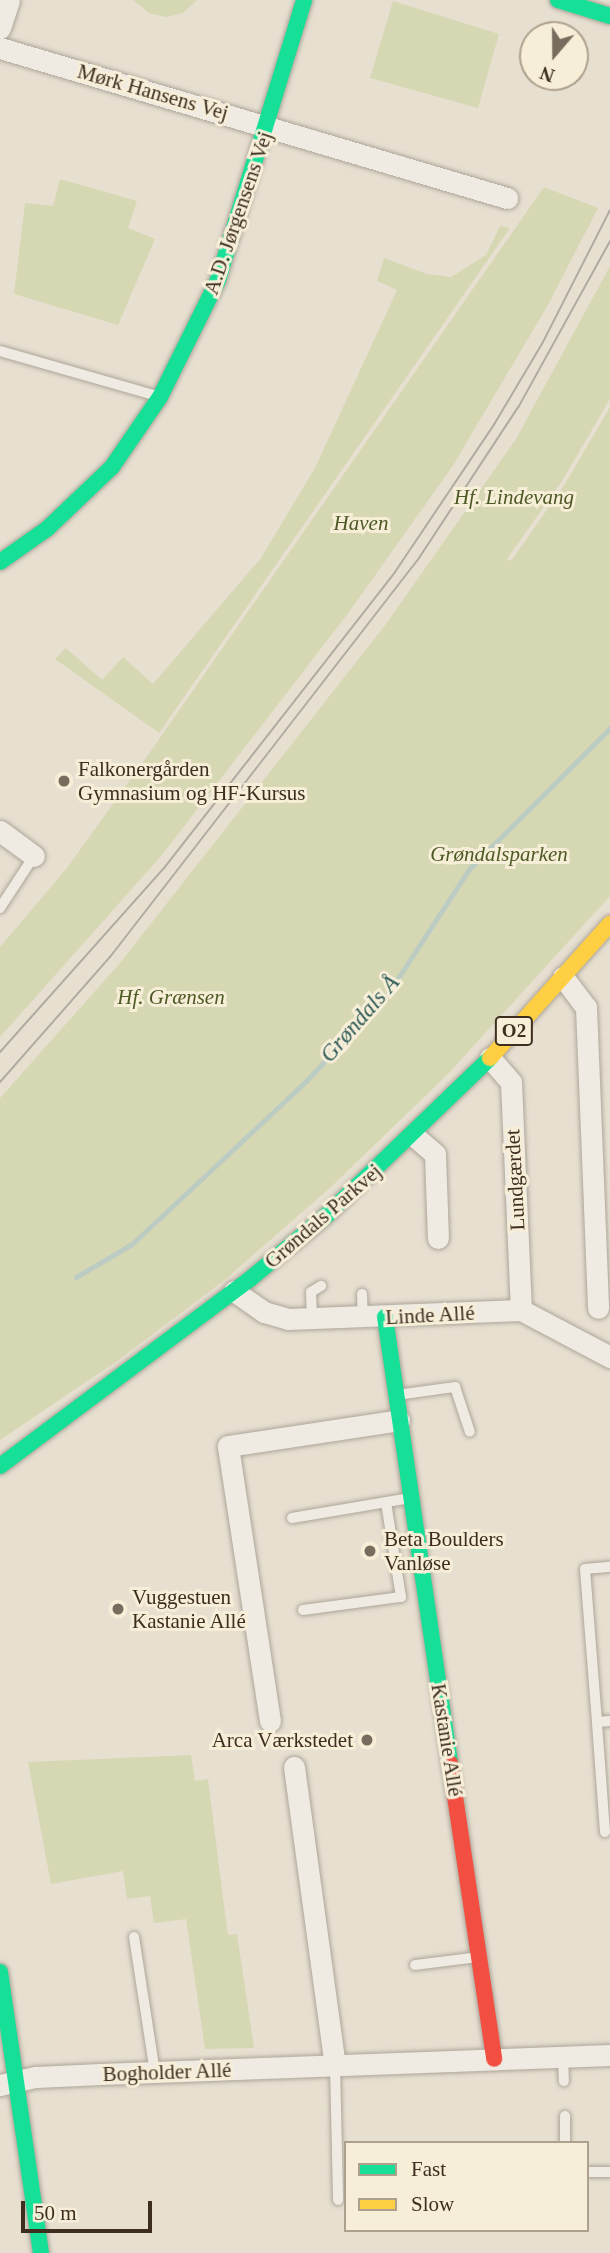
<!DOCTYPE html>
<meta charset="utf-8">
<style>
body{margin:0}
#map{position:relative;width:610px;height:2253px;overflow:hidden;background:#e7e0d1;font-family:Georgia,serif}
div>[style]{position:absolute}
.green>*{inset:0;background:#d6d7b3}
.stream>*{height:5px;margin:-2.5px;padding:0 2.5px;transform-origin:2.5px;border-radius:2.5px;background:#bcccc2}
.roads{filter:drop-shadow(0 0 2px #ada599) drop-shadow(0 0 2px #ada599)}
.lane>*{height:10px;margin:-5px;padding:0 5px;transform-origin:5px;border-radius:5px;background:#efebe3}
.street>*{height:21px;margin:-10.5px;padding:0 10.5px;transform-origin:10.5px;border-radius:10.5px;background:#efebe3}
.fast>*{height:16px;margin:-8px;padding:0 8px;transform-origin:8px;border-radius:8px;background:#16e098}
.slow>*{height:16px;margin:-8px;padding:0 8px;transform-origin:8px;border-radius:8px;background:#ffcf43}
.jam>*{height:16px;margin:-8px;padding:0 8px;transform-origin:8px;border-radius:8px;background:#f24e42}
.tram>*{height:2px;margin:-1px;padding:0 1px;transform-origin:1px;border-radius:1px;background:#afaaa2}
.dots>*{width:19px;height:19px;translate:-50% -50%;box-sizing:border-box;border:4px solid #f7eed8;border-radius:50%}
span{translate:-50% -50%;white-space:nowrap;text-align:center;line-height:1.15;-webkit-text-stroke:6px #f7eed8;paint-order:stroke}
.shield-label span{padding:2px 5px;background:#f7eed8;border:2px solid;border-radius:5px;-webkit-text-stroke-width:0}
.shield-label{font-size:19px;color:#3d2e20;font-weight:700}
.street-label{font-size:21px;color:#3d2e20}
.park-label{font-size:21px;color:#4d5a26;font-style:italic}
.poi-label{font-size:21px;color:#3d2e20}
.left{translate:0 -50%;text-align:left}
.right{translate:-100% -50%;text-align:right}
.water-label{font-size:23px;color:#2f5d5a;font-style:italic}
.legend{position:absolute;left:344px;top:2141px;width:245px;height:91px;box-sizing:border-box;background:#f7eed8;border:2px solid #ada18e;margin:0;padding:9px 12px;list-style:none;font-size:21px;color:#3d2e20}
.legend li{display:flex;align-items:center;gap:14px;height:35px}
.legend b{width:35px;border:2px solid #ada18e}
.north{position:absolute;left:519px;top:21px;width:70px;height:70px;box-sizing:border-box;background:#f7eed8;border:2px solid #ada18e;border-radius:50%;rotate:200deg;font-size:19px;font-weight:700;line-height:28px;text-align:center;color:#3d2e20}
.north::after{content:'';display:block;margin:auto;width:24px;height:32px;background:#786c5e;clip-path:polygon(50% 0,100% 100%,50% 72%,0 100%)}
.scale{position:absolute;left:21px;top:2201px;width:131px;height:32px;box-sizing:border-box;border:4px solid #3d2e20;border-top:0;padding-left:9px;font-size:21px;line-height:24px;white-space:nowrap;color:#3d2e20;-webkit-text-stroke:5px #f7eed8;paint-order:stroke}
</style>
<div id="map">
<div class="green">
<div style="clip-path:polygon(133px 0,197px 0,183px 13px,166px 17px,149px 13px)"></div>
<div style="clip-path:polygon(393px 1px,499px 34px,478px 108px,370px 78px)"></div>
<div style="clip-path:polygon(60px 179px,137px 201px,128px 228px,155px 239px,118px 325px,14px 294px,25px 203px,53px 206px)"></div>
<div style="clip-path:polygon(544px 187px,598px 208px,548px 305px,452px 467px,349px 612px,162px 855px,0 1037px,0 947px,67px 868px,148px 755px)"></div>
<div style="clip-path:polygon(500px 226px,510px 228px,159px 733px,55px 659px,66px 648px,102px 680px,123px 657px,153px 684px,261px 558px,315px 468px,397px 290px,377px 281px,384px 258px,427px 274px,451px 277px,486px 255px)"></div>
<div style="clip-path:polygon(610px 266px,610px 399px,562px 481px,507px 559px,511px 561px,565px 484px,610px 407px,610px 896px,447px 1075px,332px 1186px,227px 1278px,117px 1361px,0 1440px,0 1098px,120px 963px,386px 624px,516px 439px)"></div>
<div style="clip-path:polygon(191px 1755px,195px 1781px,208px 1779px,225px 1913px,228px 1935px,237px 1934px,254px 2048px,205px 2049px,186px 1919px,154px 1923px,150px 1896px,127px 1899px,123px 1871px,51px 1884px,28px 1762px)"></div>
</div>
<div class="stream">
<div style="left:76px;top:1277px;width:65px;rotate:-30.5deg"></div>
<div style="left:132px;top:1244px;width:238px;rotate:-43.1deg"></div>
<div style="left:306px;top:1081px;width:118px;rotate:-46.7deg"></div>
<div style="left:387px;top:995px;width:150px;rotate:-56.9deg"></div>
<div style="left:469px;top:869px;width:199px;rotate:-45deg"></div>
</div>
<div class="roads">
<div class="lane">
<div style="left:0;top:351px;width:163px;rotate:16deg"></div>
<div style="left:0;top:908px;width:62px;rotate:-56.8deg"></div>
<div style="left:362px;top:1294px;width:24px;rotate:88deg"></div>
<div style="left:312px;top:1319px;width:27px;rotate:-92deg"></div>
<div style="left:311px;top:1292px;width:12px;rotate:-31deg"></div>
<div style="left:397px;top:1395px;width:59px;rotate:-7.9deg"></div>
<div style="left:455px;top:1387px;width:47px;rotate:71.6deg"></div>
<div style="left:292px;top:1518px;width:120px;rotate:-9.6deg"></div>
<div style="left:303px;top:1610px;width:99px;rotate:-7.6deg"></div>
<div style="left:401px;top:1597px;width:96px;rotate:-99deg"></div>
<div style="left:597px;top:1722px;width:153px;rotate:-94.5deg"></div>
<div style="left:585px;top:1569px;width:25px;rotate:-5deg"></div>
<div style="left:605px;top:1832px;width:110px;rotate:-94.2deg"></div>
<div style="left:597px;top:1722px;width:13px;rotate:-4deg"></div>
<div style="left:134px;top:1937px;width:138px;rotate:81.2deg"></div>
<div style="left:415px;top:1965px;width:64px;rotate:-7.2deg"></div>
<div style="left:563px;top:2056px;width:25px;rotate:88deg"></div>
<div style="left:335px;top:2065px;width:135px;rotate:88.7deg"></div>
<div style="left:565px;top:2116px;width:27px;rotate:90deg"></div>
<div style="left:587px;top:2172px;width:23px"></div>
</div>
<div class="street">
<div style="left:0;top:28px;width:29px;rotate:-72deg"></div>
<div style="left:0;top:48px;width:529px;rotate:16.48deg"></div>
<div style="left:0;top:831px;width:42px;rotate:36.3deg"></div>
<div style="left:563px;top:977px;width:38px;rotate:53deg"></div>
<div style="left:586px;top:1007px;width:301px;rotate:87.7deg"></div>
<div style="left:490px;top:1058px;width:32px;rotate:49deg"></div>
<div style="left:511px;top:1082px;width:228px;rotate:87.5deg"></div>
<div style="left:413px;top:1135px;width:29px;rotate:41deg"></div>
<div style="left:435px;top:1154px;width:84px;rotate:88deg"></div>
<div style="left:234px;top:1291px;width:37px;rotate:35deg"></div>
<div style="left:264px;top:1312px;width:25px;rotate:16deg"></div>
<div style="left:288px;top:1319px;width:233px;rotate:-2.2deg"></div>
<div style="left:521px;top:1310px;width:101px;rotate:27.8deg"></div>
<div style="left:270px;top:1721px;width:278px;rotate:-98.7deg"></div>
<div style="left:228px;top:1446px;width:173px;rotate:-8.6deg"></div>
<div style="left:294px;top:1767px;width:301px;rotate:82.2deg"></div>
<div style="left:0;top:2085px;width:37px;rotate:-13deg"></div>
<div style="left:36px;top:2077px;width:65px;rotate:-2.6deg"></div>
<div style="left:101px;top:2074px;width:509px;rotate:-2.14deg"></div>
</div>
<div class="fast">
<div style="left:558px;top:0;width:54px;rotate:17.1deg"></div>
<div style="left:0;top:562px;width:59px;rotate:-35.3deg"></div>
<div style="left:48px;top:528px;width:88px;rotate:-43.6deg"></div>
<div style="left:112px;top:467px;width:85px;rotate:-55.6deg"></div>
<div style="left:160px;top:397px;width:131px;rotate:-63.6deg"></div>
<div style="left:218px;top:280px;width:293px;rotate:-72.9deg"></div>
<div style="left:385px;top:1317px;width:451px;rotate:81.7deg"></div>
<div style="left:0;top:1466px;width:312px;rotate:-36.8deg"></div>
<div style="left:250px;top:1279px;width:100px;rotate:-39.7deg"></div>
<div style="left:327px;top:1215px;width:226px;rotate:-43.9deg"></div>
<div style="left:0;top:1972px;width:284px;rotate:81.7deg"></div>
</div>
<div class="slow">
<div style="left:490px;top:1058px;width:180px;rotate:-48.2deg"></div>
</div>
<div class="jam">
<div style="left:450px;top:1763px;width:299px;rotate:81.5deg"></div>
</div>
</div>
<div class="tram">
<div style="left:0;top:1052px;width:246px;rotate:-48.3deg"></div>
<div style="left:164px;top:868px;width:375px;rotate:-52deg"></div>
<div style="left:395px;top:572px;width:179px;rotate:-56.1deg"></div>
<div style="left:495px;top:423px;width:94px;rotate:-59.3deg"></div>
<div style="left:543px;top:342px;width:148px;rotate:-63.1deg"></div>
<div style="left:0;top:1082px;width:167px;rotate:-48.7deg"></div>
<div style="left:110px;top:957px;width:505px;rotate:-52.24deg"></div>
<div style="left:419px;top:558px;width:182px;rotate:-56.7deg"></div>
<div style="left:519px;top:406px;width:188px;rotate:-61.1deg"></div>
</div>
<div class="dots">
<div style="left:64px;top:781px;background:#786c5e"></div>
<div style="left:370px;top:1551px;background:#786c5e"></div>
<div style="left:118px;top:1609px;background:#786c5e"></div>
<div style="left:367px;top:1740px;background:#786c5e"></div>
</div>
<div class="shield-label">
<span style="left:514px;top:1031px">O2</span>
</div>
<div class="street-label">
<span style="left:153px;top:92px;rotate:16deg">Mørk Hansens Vej</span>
<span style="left:238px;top:213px;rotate:-71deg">A.D. Jørgensens Vej</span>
<span style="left:515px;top:1180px;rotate:-93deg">Lundgærdet</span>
<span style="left:323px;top:1216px;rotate:-41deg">Grøndals Parkvej</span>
<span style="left:430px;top:1315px;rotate:-3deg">Linde Allé</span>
<span style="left:447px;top:1740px;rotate:81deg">Kastanie Allé</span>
<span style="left:167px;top:2072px;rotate:-2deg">Bogholder Allé</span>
</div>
<div class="park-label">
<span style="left:514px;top:497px">Hf. Lindevang</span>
<span style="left:361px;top:523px">Haven</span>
<span style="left:499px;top:854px">Grøndalsparken</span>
<span style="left:171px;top:997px">Hf. Grænsen</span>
</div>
<div class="poi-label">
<span class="left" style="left:78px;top:781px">Falkonergården<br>Gymnasium og HF-Kursus</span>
<span class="left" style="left:384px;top:1551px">Beta Boulders<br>Vanløse</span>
<span class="left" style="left:132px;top:1609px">Vuggestuen<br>Kastanie Allé</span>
<span class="right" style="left:353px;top:1740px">Arca Værkstedet</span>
</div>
<div class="water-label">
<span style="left:360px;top:1019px;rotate:-49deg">Grøndals Å</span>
</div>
<ul class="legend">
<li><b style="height:9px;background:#16e098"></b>Fast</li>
<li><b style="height:9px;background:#ffcf43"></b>Slow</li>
</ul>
<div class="north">N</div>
<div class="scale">50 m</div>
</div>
